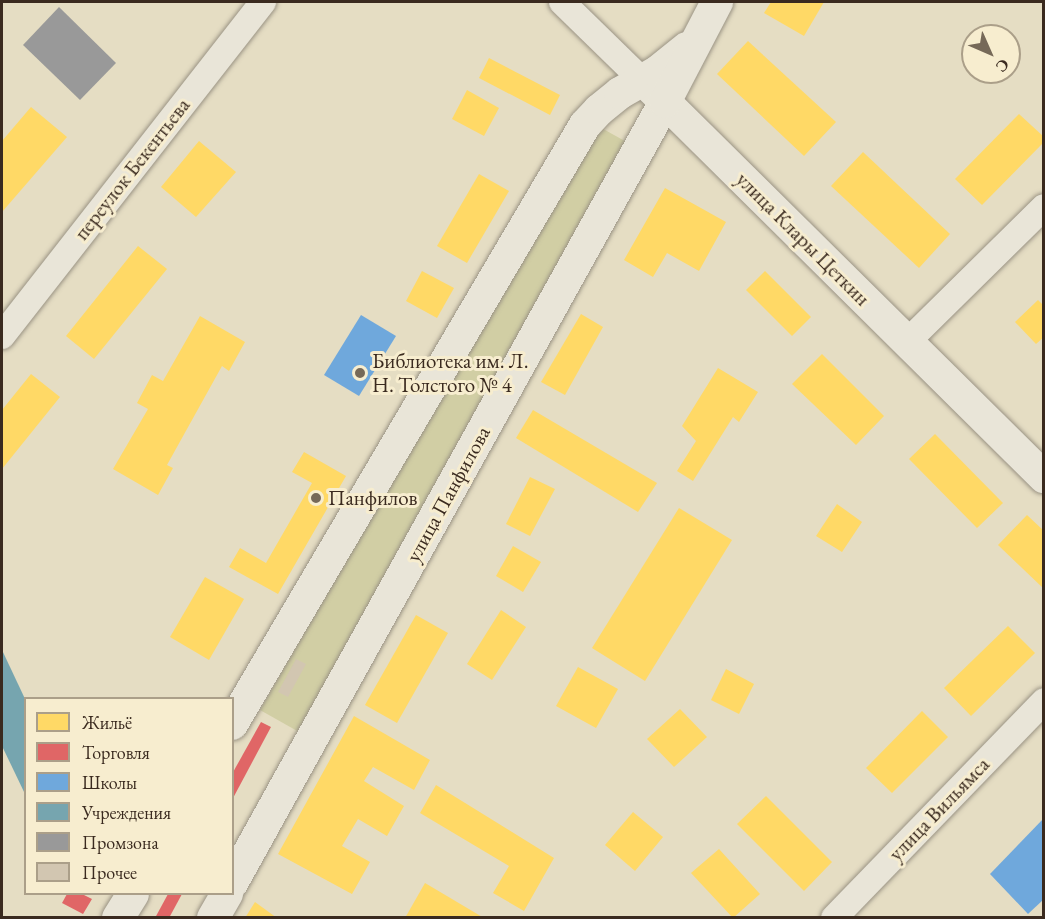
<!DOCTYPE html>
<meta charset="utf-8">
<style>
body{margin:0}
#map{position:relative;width:1045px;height:919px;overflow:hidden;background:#e5ddc3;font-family:"EB Garamond",serif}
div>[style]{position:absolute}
.green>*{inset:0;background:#d1cea4}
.homes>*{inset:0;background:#ffd966}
.shops>*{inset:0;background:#e06666}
.schools>*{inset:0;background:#6fa8dc}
.public>*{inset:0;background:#76a5af}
.industry>*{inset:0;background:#999}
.building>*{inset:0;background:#d2c6b1}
.roads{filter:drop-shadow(0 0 2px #9a9384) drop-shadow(0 0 2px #9a9384)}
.minor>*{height:26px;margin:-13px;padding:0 13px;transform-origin:13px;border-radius:13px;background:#e9e5d8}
.tertiary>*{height:32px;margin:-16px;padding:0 16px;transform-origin:16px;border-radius:16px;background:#e9e5d8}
.dots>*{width:16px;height:16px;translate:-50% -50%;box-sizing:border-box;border:3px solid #f7edcf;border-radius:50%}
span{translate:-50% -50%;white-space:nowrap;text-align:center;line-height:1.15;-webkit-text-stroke:6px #f7edcf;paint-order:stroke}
.street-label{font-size:21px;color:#3a2a1f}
.poi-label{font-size:21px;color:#3a2a1f}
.left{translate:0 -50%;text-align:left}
.frame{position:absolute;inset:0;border:3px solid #3a2a1f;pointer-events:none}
.legend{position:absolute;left:24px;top:697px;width:210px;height:198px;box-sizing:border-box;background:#f7edcf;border:2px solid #ab9f89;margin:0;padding:8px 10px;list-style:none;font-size:18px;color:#3a2a1f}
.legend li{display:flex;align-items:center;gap:12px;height:30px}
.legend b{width:30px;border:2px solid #ab9f89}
.north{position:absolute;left:961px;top:24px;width:60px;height:60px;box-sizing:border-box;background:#f7edcf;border:2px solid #ab9f89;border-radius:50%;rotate:135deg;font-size:16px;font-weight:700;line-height:24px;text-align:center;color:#3a2a1f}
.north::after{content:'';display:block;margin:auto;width:21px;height:27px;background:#766958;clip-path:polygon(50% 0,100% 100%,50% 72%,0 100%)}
</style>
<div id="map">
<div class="green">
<div style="clip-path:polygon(596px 125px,632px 145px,299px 732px,260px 710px)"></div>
</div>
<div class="homes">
<div style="clip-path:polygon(771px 2px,824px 2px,804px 36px,764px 13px)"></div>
<div style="clip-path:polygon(748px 41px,836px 122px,804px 156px,717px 74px)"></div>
<div style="clip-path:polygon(489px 58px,560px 95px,550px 115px,479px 78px)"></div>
<div style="clip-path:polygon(467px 90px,499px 108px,484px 136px,452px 119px)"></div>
<div style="clip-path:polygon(31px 107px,67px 137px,2px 212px,2px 141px)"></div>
<div style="clip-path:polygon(1019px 114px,1044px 137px,1044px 142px,982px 205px,955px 179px)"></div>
<div style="clip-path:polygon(199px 141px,236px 172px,196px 217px,161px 187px)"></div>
<div style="clip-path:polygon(863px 152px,950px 234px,919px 268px,831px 186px)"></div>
<div style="clip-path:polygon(479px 174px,509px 191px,467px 263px,437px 246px)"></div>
<div style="clip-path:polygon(665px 188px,726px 222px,699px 271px,667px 253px,653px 277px,624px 260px)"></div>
<div style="clip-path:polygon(138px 246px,167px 269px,94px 359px,66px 336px)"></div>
<div style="clip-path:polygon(422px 271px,454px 288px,437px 318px,406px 301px)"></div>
<div style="clip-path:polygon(765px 271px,811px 317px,792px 336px,746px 290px)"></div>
<div style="clip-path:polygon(1038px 300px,1044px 306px,1044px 337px,1036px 344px,1015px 322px)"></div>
<div style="clip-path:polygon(581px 314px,603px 327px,565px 395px,541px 382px)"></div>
<div style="clip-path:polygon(200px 316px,245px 342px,229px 371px,222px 366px,167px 465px,173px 468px,158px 495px,113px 469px,148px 409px,137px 403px,152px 375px,163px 381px)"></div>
<div style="clip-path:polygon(822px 354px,884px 416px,856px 445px,792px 384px)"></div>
<div style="clip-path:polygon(718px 368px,758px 392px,739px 422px,733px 417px,693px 481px,677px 471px,696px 441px,682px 426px)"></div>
<div style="clip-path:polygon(31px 374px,60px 397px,2px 469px,2px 410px)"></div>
<div style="clip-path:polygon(533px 410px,657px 483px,638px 512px,516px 438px)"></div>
<div style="clip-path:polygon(935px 434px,1003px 503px,977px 528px,909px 459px)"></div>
<div style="clip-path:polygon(304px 452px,346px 476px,278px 594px,229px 567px,240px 548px,266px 563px,312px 483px,292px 472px)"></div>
<div style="clip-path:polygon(530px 477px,555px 489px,530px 536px,506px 524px)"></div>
<div style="clip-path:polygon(837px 504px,862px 522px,842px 552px,816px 536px)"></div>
<div style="clip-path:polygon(679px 508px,732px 540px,645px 681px,592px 648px)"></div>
<div style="clip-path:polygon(1027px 515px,1044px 531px,1044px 589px,998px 545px)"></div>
<div style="clip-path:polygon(513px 546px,541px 562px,523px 592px,496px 576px)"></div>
<div style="clip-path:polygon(205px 577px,244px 599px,209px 660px,170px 637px)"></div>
<div style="clip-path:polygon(501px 610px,526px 627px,492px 680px,467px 664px)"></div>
<div style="clip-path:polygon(416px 615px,448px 633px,397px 723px,365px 705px)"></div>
<div style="clip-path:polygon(1008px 626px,1035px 653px,971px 716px,944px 688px)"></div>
<div style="clip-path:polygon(578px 667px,618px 689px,596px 728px,556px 706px)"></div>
<div style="clip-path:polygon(726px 669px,754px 684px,739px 714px,711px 700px)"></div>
<div style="clip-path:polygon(680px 709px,707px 737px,674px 767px,647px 739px)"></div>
<div style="clip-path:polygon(922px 711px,948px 737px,892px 793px,866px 768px)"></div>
<div style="clip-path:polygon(354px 716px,430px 760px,414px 790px,373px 767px,364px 781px,404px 806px,387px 836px,358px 819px,342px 846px,370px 862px,352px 894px,278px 854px)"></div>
<div style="clip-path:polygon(436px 785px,554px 858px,524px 911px,493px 893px,509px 866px,420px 813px)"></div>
<div style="clip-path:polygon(766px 796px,832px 862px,804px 891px,737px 824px)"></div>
<div style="clip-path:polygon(633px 812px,663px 837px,635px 871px,605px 845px)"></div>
<div style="clip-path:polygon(719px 849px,760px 894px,733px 918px,691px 873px)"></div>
<div style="clip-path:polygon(425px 883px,484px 918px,405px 918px)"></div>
<div style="clip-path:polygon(255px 902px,277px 918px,245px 918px)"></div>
</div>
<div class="shops">
<div style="clip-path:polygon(261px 722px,271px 727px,232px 800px,232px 774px)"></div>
<div style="clip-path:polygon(67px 894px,82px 894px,92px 899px,83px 914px,62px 903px)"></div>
<div style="clip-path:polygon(168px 894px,182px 894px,169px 918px,155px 918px)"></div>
</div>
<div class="schools">
<div style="clip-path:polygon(361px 315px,396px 336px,359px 396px,324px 375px)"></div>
<div style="clip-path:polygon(1044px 818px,1044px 899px,1028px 914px,990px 874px)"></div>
</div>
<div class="public">
<div style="clip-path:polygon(2px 650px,26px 701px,26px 796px,2px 746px)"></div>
</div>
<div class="industry">
<div style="clip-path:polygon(59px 7px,116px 63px,80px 100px,23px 45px)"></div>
</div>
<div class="building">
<div style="clip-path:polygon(296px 659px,306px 664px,288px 697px,278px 692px)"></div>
</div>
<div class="roads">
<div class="minor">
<div style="left:562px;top:2px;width:113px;rotate:44.3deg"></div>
<div style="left:2px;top:336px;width:424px;rotate:-52deg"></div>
<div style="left:907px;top:342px;width:192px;rotate:-44.6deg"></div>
<div style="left:834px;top:918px;width:302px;rotate:-45.9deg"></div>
</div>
<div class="tertiary">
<div style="left:652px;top:89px;width:552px;rotate:44.71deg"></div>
<div style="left:232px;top:724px;width:695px;rotate:-59.49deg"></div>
<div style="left:585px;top:125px;width:21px;rotate:-47deg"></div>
<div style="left:599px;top:110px;width:27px;rotate:-39deg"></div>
<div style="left:620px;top:93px;width:43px;rotate:-29.6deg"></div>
<div style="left:657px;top:72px;width:38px;rotate:-39deg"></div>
<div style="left:232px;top:883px;width:893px;rotate:-61deg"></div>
<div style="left:665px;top:102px;width:113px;rotate:-62.5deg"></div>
<div style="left:118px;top:918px;width:28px;rotate:-58deg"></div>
<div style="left:213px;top:918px;width:28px;rotate:-60deg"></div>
</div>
</div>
<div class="dots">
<div style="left:360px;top:373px;background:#766958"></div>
<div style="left:316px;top:498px;background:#766958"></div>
</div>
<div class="street-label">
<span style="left:132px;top:169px;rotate:-52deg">переулок Бекентьева</span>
<span style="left:803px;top:239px;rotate:45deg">улица Клары Цеткин</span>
<span style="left:448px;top:494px;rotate:-61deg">улица Панфилова</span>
<span style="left:939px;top:809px;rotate:-46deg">улица Вильямса</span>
</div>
<div class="poi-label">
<span class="left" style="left:372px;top:373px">Библиотека им. Л.<br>Н. Толстого № 4</span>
<span class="left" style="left:328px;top:498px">Панфилов</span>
</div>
<div class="frame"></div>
<ul class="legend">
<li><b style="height:16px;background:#ffd966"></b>Жильё</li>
<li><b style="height:16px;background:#e06666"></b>Торговля</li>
<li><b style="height:16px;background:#6fa8dc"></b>Школы</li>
<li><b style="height:16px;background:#76a5af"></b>Учреждения</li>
<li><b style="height:16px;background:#999"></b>Промзона</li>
<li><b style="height:16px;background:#d2c6b1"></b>Прочее</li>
</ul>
<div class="north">С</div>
</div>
